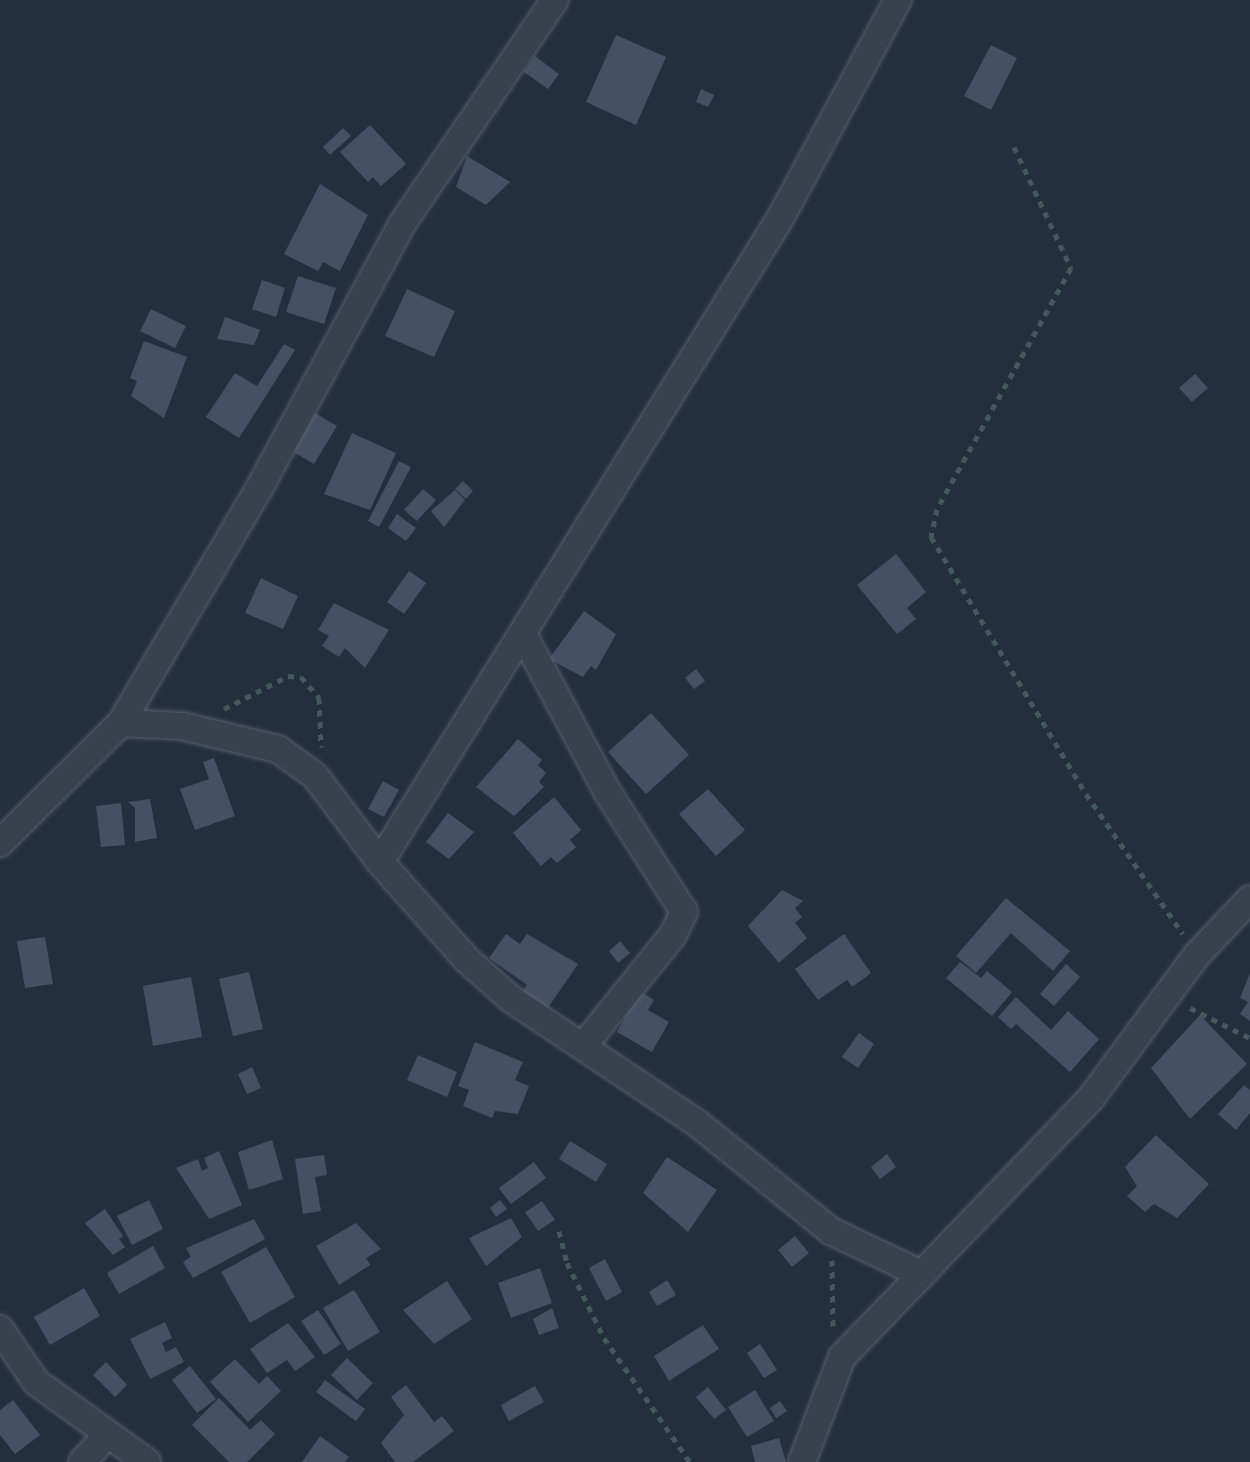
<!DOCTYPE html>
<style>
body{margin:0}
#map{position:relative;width:1250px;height:1462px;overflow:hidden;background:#242f3e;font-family:Helvetica,sans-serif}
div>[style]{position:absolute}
.building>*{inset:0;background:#455162}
.path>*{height:5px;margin-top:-2.5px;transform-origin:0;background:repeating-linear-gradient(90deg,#44595c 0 6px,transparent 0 12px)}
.roads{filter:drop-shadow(0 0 2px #565f6c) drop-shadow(0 0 2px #565f6c)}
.street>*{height:26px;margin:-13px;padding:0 13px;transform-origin:13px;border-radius:13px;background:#38414e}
span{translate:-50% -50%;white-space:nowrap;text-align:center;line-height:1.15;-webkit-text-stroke:7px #1d2633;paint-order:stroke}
</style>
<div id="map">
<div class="building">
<div style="clip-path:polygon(616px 35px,666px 57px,636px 125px,586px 102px)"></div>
<div style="clip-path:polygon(991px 45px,1017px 58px,991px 110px,964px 96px)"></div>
<div style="clip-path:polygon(535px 56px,559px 74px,548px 89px,524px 72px)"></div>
<div style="clip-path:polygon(701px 89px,714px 95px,708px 107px,696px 102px)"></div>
<div style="clip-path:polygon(370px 125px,406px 164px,381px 186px,373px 177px,368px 182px,340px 152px)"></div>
<div style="clip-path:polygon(343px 128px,351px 136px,330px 155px,323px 147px)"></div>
<div style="clip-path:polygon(467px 156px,510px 182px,486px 205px,456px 187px)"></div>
<div style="clip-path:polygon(320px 184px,368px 215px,340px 271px,323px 262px,318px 271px,284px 254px)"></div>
<div style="clip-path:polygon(298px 276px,336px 288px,324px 324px,286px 312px)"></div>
<div style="clip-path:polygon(262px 280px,285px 288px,276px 317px,252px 309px)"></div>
<div style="clip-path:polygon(407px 289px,455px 311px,434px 357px,385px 336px)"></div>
<div style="clip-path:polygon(151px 309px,186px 326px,175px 348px,140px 331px)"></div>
<div style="clip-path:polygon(225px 317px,260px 330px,254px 345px,217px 339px)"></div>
<div style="clip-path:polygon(144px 341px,187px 357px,164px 418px,131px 396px,137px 381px,130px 378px)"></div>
<div style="clip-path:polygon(284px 344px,295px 350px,239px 438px,206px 417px,235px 373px,257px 386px)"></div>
<div style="clip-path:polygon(1195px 374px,1208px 388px,1192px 402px,1179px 388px)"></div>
<div style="clip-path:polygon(315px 413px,337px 426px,314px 464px,292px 451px)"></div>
<div style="clip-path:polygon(352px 433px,396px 453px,370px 510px,324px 494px)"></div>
<div style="clip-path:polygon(399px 461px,411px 467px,379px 527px,368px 521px)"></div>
<div style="clip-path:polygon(463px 481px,473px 491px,466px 499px,455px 489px)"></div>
<div style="clip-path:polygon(423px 489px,436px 500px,417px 521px,404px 510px)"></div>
<div style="clip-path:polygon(455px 490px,465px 500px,444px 527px,431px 511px)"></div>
<div style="clip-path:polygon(397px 514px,416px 528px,406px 541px,388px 528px)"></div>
<div style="clip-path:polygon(896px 554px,926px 592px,907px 608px,916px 619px,897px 634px,857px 585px)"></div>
<div style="clip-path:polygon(409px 571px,426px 583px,404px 614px,387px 602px)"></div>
<div style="clip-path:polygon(261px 578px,298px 596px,283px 629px,245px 613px)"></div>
<div style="clip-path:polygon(334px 603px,389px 630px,365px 668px,345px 648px,339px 657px,322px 646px,329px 636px,318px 630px)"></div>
<div style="clip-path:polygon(584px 611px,616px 634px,596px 670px,591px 666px,583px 677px,549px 659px)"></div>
<div style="clip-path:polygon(696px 669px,705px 681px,694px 689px,685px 678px)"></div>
<div style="clip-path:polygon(651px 713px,689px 755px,646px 794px,608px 752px)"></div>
<div style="clip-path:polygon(518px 739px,542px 760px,538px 765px,546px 773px,539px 782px,544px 787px,514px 816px,476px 787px)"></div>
<div style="clip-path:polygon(214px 758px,235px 816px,195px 830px,180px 789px,209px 779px,203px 762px)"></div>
<div style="clip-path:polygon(383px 781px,399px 790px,384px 817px,368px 809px)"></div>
<div style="clip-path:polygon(708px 789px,745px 830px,716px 856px,679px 814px)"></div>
<div style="clip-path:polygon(554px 797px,581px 830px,570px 840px,576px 847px,557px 863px,551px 857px,541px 866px,513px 833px)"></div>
<div style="clip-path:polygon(150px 799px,157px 838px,135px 842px,135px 808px,128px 802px)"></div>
<div style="clip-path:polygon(121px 803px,125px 845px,101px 847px,96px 806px)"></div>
<div style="clip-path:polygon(448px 813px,474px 832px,449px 859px,426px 842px)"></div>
<div style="clip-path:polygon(782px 890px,803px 901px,795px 908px,802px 917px,795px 923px,807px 938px,779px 963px,748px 926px)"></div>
<div style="clip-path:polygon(1006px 898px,1070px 951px,1053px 971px,1011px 933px,976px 973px,956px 956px)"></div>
<div style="clip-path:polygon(506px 934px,520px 944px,527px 934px,578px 964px,545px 1012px,520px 995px,527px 985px,489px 958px)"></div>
<div style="clip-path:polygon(844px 934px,871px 973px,852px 987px,847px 980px,818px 1000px,795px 969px)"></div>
<div style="clip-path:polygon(45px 937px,53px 984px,25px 988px,17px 941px)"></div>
<div style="clip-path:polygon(620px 941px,630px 953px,618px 963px,609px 951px)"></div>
<div style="clip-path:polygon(960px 962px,981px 978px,987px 971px,1012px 992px,992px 1016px,946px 978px)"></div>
<div style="clip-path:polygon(1066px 964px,1080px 977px,1054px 1006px,1040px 994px)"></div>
<div style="clip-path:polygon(249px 972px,263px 1029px,233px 1036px,219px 979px)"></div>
<div style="clip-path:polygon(1250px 973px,1250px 1021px,1240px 1014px,1248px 1002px,1240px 998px)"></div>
<div style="clip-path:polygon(191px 977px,202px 1037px,153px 1046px,143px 986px)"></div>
<div style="clip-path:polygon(640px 991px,654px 1000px,648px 1010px,669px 1022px,652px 1052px,617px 1032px)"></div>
<div style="clip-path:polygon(1016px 997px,1051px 1030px,1068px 1011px,1099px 1039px,1070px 1072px,1016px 1024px,1011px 1029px,998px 1017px)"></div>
<div style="clip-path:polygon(1200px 1015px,1247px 1064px,1190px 1119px,1151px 1068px)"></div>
<div style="clip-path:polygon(859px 1033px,874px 1044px,858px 1068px,842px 1057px)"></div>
<div style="clip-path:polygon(475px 1042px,523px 1062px,515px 1080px,529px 1086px,518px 1114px,495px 1111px,492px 1118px,463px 1106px,469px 1090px,458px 1086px)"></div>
<div style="clip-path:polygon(418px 1055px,457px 1072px,447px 1097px,407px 1080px)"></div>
<div style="clip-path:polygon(252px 1067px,261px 1088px,247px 1094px,238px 1074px)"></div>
<div style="clip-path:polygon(1244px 1085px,1250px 1090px,1250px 1113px,1236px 1130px,1218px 1114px)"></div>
<div style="clip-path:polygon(1156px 1135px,1209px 1184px,1177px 1218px,1154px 1204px,1145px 1212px,1127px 1196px,1137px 1186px,1125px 1167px)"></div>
<div style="clip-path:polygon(272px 1140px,283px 1179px,249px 1190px,238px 1152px)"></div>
<div style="clip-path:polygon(570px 1141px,607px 1164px,596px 1182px,559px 1159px)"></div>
<div style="clip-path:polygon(219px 1151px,242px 1205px,209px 1219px,176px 1168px,198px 1159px,202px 1171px,208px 1168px,204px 1158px)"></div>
<div style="clip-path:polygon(887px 1154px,896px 1167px,880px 1179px,871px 1167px)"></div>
<div style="clip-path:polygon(324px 1155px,327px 1175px,315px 1177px,321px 1211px,303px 1214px,295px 1159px)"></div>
<div style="clip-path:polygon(667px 1157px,717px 1190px,688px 1232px,643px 1193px)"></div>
<div style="clip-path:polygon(534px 1162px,546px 1178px,511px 1204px,499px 1188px)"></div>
<div style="clip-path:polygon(149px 1200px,163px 1229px,132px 1245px,117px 1216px)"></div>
<div style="clip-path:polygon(500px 1200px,507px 1209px,496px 1217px,490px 1208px)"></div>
<div style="clip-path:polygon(542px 1201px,555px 1220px,538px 1231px,525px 1212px)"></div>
<div style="clip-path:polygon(105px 1209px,123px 1236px,119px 1239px,125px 1247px,113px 1255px,85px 1223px)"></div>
<div style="clip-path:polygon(511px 1218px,522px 1237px,486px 1266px,469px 1238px)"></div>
<div style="clip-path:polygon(254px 1219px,265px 1239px,193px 1278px,183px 1262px,191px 1257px,186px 1248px)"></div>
<div style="clip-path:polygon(356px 1223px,381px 1249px,366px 1258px,370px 1265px,339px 1285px,316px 1246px)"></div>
<div style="clip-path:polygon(795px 1236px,809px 1253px,792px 1267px,778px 1250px)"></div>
<div style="clip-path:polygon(153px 1246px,165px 1268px,119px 1294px,107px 1273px)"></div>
<div style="clip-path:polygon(266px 1247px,295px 1297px,250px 1323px,221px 1272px)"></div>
<div style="clip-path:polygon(605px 1259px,622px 1292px,606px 1301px,589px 1268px)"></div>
<div style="clip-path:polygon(540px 1268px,552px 1303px,511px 1318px,498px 1283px)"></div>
<div style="clip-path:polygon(667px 1280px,676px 1295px,657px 1306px,649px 1292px)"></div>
<div style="clip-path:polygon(447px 1281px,472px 1319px,434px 1344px,403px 1310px)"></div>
<div style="clip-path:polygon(84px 1288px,100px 1316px,50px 1345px,34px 1317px)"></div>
<div style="clip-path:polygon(354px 1290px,380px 1332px,348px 1351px,323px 1308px)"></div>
<div style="clip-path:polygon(552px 1308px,559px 1328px,539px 1335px,533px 1319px)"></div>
<div style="clip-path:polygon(318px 1310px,341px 1344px,324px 1355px,301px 1321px)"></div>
<div style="clip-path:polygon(165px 1322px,172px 1338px,162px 1343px,166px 1352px,176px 1347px,184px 1362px,150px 1379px,130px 1339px)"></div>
<div style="clip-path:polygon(288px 1323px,315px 1357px,295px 1371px,287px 1360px,267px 1373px,250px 1349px)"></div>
<div style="clip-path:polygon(703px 1325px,719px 1349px,669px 1381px,654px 1356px)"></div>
<div style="clip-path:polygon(760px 1344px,777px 1370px,764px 1378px,747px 1353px)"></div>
<div style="clip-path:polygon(347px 1358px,373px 1383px,357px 1400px,331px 1375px)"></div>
<div style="clip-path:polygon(235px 1359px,259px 1384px,267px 1376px,281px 1391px,248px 1422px,210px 1382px)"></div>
<div style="clip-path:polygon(106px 1362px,127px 1385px,115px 1397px,93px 1375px)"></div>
<div style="clip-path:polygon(190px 1366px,216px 1399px,197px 1413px,172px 1380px)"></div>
<div style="clip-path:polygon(325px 1380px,365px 1409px,356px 1421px,316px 1392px)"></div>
<div style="clip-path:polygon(406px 1385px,434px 1422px,442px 1416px,454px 1431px,413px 1462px,395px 1462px,381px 1443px,404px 1415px,391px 1397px)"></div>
<div style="clip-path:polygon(535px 1386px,544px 1402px,509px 1421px,501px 1405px)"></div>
<div style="clip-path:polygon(708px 1387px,726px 1410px,714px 1419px,696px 1397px)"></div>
<div style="clip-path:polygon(755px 1390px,774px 1421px,747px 1437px,728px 1407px)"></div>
<div style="clip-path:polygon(219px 1398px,250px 1430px,261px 1420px,275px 1434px,247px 1462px,229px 1462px,192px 1425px)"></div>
<div style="clip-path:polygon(13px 1400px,40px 1435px,15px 1454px,0 1435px,0 1410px)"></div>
<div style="clip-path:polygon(780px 1401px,787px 1411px,776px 1418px,770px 1408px)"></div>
<div style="clip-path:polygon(320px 1436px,349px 1457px,345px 1462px,302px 1462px)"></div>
<div style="clip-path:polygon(779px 1438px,786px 1462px,755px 1462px,751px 1446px)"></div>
</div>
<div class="path">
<div style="left:1014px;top:147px;width:134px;rotate:64.8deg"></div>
<div style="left:1071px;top:268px;width:276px;rotate:119.1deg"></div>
<div style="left:937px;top:509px;width:29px;rotate:102deg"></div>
<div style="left:931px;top:537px;width:300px;rotate:58.9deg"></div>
<div style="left:1086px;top:794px;width:170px;rotate:55.3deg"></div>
<div style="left:224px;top:709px;width:72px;rotate:-27.3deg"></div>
<div style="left:288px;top:676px;width:13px;rotate:4deg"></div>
<div style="left:301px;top:677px;width:28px;rotate:49deg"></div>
<div style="left:319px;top:698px;width:49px;rotate:87.7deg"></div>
<div style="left:1190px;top:1008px;width:67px;rotate:26.6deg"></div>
<div style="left:559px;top:1231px;width:33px;rotate:76deg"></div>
<div style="left:567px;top:1263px;width:84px;rotate:63.7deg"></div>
<div style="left:604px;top:1338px;width:151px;rotate:55.3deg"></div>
<div style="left:832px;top:1260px;width:70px;rotate:89.2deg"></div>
</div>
<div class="roads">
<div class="street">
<div style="left:523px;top:634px;width:180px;rotate:61.9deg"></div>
<div style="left:608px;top:793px;width:141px;rotate:57.4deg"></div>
<div style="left:684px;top:912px;width:25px;rotate:116deg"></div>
<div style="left:673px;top:935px;width:141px;rotate:129deg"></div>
<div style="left:121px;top:723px;width:61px;rotate:2.8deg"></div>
<div style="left:182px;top:726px;width:99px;rotate:13.5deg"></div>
<div style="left:278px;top:749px;width:46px;rotate:36.1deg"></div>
<div style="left:315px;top:776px;width:108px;rotate:52.9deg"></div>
<div style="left:380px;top:862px;width:130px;rotate:48.4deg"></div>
<div style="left:466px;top:959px;width:60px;rotate:41.6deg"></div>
<div style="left:511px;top:999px;width:224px;rotate:33.7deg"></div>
<div style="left:697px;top:1123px;width:172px;rotate:38.9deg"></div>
<div style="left:831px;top:1231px;width:98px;rotate:25.5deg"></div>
<div style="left:0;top:843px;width:170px;rotate:-44.8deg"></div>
<div style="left:121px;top:723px;width:276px;rotate:-59.5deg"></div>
<div style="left:261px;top:485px;width:297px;rotate:-61.6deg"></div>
<div style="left:402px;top:224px;width:271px;rotate:-55.7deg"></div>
<div style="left:380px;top:862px;width:759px;rotate:-58.13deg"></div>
<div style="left:781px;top:217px;width:247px;rotate:-61.7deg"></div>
<div style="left:0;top:1329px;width:64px;rotate:55.8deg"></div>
<div style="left:36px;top:1382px;width:137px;rotate:35.8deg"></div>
<div style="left:82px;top:1462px;width:35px;rotate:-47deg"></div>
<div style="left:802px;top:1462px;width:112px;rotate:-69.1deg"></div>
<div style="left:842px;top:1357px;width:359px;rotate:-46.1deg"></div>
<div style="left:1091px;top:1098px;width:178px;rotate:-53.5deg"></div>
<div style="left:1197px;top:955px;width:77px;rotate:-46.6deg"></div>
</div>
</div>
</div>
